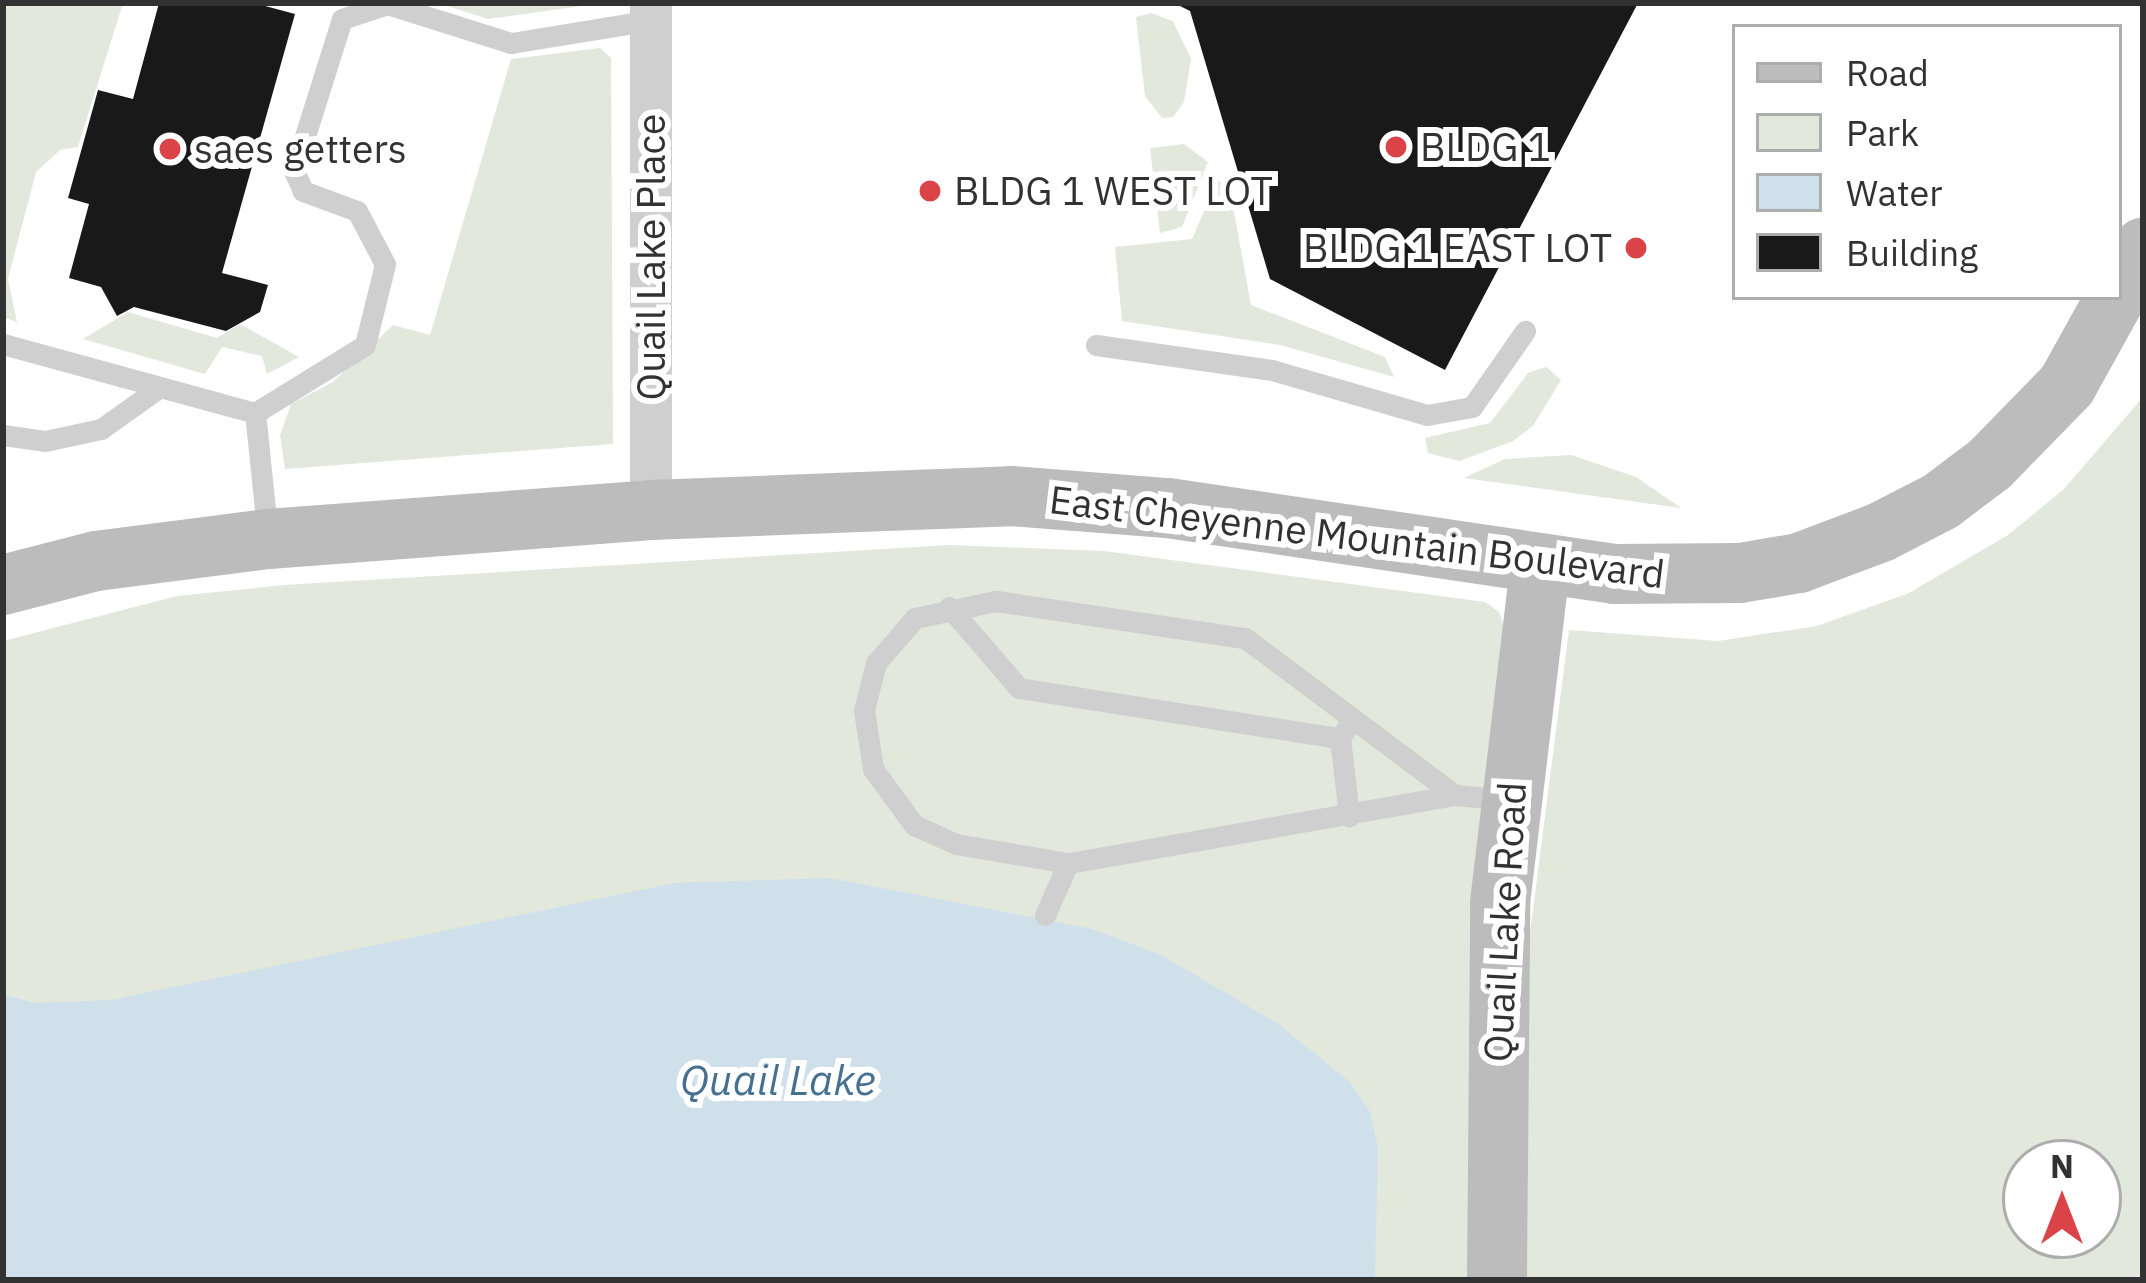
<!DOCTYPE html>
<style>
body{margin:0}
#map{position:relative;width:2146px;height:1283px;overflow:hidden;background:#fff;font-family:"IBM Plex Sans",sans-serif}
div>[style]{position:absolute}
.green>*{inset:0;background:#e2e8dc}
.water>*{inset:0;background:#d0e0eb}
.building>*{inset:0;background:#191919}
.lane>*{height:21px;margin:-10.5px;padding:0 10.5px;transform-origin:10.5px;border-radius:10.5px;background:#cfcfcf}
.street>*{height:42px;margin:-21px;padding:0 21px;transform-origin:21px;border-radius:21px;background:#cfcfcf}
.secondary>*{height:60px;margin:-30px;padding:0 30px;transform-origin:30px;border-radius:30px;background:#bcbcbc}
.dots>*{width:33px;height:33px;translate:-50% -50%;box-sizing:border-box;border:6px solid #fff;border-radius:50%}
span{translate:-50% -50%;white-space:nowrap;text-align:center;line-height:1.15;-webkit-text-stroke:12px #fff;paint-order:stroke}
.poi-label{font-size:39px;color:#323232}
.left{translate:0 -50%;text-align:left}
.right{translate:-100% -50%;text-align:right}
.street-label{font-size:39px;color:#323232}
.water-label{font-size:42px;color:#457090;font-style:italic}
.frame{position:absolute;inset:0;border:6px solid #323232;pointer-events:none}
.legend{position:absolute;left:1732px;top:24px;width:390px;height:276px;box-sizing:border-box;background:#fff;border:3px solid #adadad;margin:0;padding:15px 21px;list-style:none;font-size:36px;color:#323232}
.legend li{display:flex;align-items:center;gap:24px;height:60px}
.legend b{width:60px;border:3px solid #adadad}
.north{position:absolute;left:2002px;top:1139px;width:120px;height:120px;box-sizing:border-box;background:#fff;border:3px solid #adadad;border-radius:50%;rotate:0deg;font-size:33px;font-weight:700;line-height:48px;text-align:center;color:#323232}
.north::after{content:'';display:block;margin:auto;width:42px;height:54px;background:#da4449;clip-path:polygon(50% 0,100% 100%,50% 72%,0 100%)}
</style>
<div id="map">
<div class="green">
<div style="clip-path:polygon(3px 3px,123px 3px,78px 147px,60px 150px,36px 172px,8px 279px,17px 322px,3px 317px)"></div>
<div style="clip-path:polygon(438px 3px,603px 3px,488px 19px)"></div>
<div style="clip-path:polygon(1151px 13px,1173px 21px,1191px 59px,1184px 102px,1173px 117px,1162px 118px,1145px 96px,1136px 17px)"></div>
<div style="clip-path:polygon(600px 48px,611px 58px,613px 444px,285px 469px,280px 435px,291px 404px,333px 382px,393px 325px,430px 335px,511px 59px)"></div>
<div style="clip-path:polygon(1184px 144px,1208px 162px,1182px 227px,1160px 233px,1150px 148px)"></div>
<div style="clip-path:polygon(1218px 179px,1232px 201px,1251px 305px,1385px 357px,1394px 377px,1280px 345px,1122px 321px,1115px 247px,1192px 239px)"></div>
<div style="clip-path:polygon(128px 312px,217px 338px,240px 324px,299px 357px,267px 374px,262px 356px,222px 347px,205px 374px,83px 339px)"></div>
<div style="clip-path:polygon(1546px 367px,1561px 380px,1533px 426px,1513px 441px,1459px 461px,1428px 453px,1425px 438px,1490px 423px,1528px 373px)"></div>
<div style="clip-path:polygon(evenodd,2143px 397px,2143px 1280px,1527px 1280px,1529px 940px,1569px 630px,1718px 641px,1817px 626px,1909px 593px,2008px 535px,2064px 489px,2143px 397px,2026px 1163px,2098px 1163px,2098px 1235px,2026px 1235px,2026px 1163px)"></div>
<div style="clip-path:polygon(1571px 455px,1636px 477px,1681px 508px,1464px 478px,1505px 459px)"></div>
<div style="clip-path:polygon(950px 545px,1104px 551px,1485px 602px,1499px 612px,1507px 635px,1472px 1280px,3px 1280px,3px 641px,177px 596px,284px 585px)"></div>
</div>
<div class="water">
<div style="clip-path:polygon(830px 878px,1092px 929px,1161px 955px,1277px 1023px,1349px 1081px,1370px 1112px,1378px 1147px,1375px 1280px,3px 1280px,3px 994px,34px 1003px,111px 1000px,674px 883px)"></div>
</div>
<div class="building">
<div style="clip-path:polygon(159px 3px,254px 3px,295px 14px,222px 273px,268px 285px,260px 312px,226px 331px,134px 307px,117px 316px,101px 287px,69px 278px,89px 204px,68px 198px,98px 90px,133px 99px)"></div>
<div style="clip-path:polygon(1174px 3px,1638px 3px,1445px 370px,1270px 279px,1190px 11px)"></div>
</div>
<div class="lane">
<div style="left:3px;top:344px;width:261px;rotate:15.3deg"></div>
<div style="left:1096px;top:345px;width:178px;rotate:8.1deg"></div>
<div style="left:1272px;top:370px;width:161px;rotate:16.2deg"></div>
<div style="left:1427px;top:415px;width:46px;rotate:-10.1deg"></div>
<div style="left:1472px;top:407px;width:93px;rotate:-55.1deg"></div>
<div style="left:3px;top:435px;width:42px;rotate:8.1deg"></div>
<div style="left:45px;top:441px;width:57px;rotate:-12.1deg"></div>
<div style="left:101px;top:429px;width:72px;rotate:-35.4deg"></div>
<div style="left:268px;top:538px;width:126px;rotate:-95.9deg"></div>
<div style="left:255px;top:413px;width:129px;rotate:-31.7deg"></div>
<div style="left:365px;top:345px;width:83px;rotate:-76.1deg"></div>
<div style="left:385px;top:264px;width:60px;rotate:-117.8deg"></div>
<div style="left:357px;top:211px;width:58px;rotate:-159.7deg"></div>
<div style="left:303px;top:191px;width:22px;rotate:-114deg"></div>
<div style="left:294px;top:171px;width:159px;rotate:-72.5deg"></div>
<div style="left:342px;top:19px;width:47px;rotate:-18.4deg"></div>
<div style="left:387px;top:4px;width:130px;rotate:17.5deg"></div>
<div style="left:511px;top:43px;width:142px;rotate:-9.3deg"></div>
<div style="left:949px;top:607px;width:107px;rotate:49.2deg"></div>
<div style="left:1019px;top:688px;width:325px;rotate:8.9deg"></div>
<div style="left:1340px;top:738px;width:23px;rotate:-56deg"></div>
<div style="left:1340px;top:738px;width:79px;rotate:83.4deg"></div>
<div style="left:1455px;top:795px;width:393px;rotate:170deg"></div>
<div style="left:1068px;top:863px;width:114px;rotate:-170.4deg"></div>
<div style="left:956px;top:844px;width:46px;rotate:-155.7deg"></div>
<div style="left:914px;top:825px;width:69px;rotate:-126.2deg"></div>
<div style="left:873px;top:769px;width:60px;rotate:-98.7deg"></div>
<div style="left:864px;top:710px;width:49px;rotate:-75.7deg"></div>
<div style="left:876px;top:663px;width:60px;rotate:-49.1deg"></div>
<div style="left:915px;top:618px;width:83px;rotate:-11.9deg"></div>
<div style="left:996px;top:601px;width:252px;rotate:8.5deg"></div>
<div style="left:1245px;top:638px;width:262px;rotate:36.8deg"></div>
<div style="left:1455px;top:795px;width:56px;rotate:5.1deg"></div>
<div style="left:1045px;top:915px;width:57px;rotate:-66.1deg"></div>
</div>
<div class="street">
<div style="left:651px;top:510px;width:507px;rotate:-90deg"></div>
</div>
<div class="secondary">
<div style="left:3px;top:585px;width:96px;rotate:-14.5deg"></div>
<div style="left:96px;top:561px;width:173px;rotate:-7.3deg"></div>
<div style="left:268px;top:539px;width:384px;rotate:-4.3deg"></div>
<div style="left:651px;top:510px;width:360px;rotate:-2.2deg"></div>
<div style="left:1011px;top:496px;width:157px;rotate:4.4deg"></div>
<div style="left:1168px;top:508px;width:451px;rotate:8.4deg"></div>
<div style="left:1614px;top:574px;width:126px;rotate:-0.5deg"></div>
<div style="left:1740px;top:573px;width:60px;rotate:-9.6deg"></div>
<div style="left:1799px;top:563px;width:88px;rotate:-20.7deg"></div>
<div style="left:1881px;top:532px;width:68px;rotate:-27.3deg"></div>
<div style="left:1941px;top:501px;width:61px;rotate:-37.1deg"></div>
<div style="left:1990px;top:464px;width:110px;rotate:-45.7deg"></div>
<div style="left:2067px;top:385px;width:157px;rotate:-61deg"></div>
<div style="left:1497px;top:1280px;width:377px;rotate:-89.5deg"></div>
<div style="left:1500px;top:903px;width:339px;rotate:-83.2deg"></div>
</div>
<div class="dots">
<div style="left:1396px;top:147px;background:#da4449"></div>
<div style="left:170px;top:149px;background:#da4449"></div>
<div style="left:930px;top:191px;background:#da4449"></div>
<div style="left:1636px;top:248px;background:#da4449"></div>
</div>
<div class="poi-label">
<span class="left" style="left:1420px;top:147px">BLDG 1</span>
<span class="left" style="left:194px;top:149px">saes getters</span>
<span class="left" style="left:954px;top:191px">BLDG 1 WEST LOT</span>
<span class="right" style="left:1612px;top:248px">BLDG 1 EAST LOT</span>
</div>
<div class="street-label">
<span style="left:651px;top:257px;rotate:-90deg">Quail Lake Place</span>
<span style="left:1357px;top:537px;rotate:7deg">East Cheyenne Mountain Boulevard</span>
<span style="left:1505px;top:922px;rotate:-87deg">Quail Lake Road</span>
</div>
<div class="water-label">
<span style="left:778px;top:1080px">Quail Lake</span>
</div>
<div class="frame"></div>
<ul class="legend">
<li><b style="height:15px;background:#bcbcbc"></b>Road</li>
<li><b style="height:33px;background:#e2e8dc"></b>Park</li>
<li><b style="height:33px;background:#d0e0eb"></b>Water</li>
<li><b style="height:33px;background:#191919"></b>Building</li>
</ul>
<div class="north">N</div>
</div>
